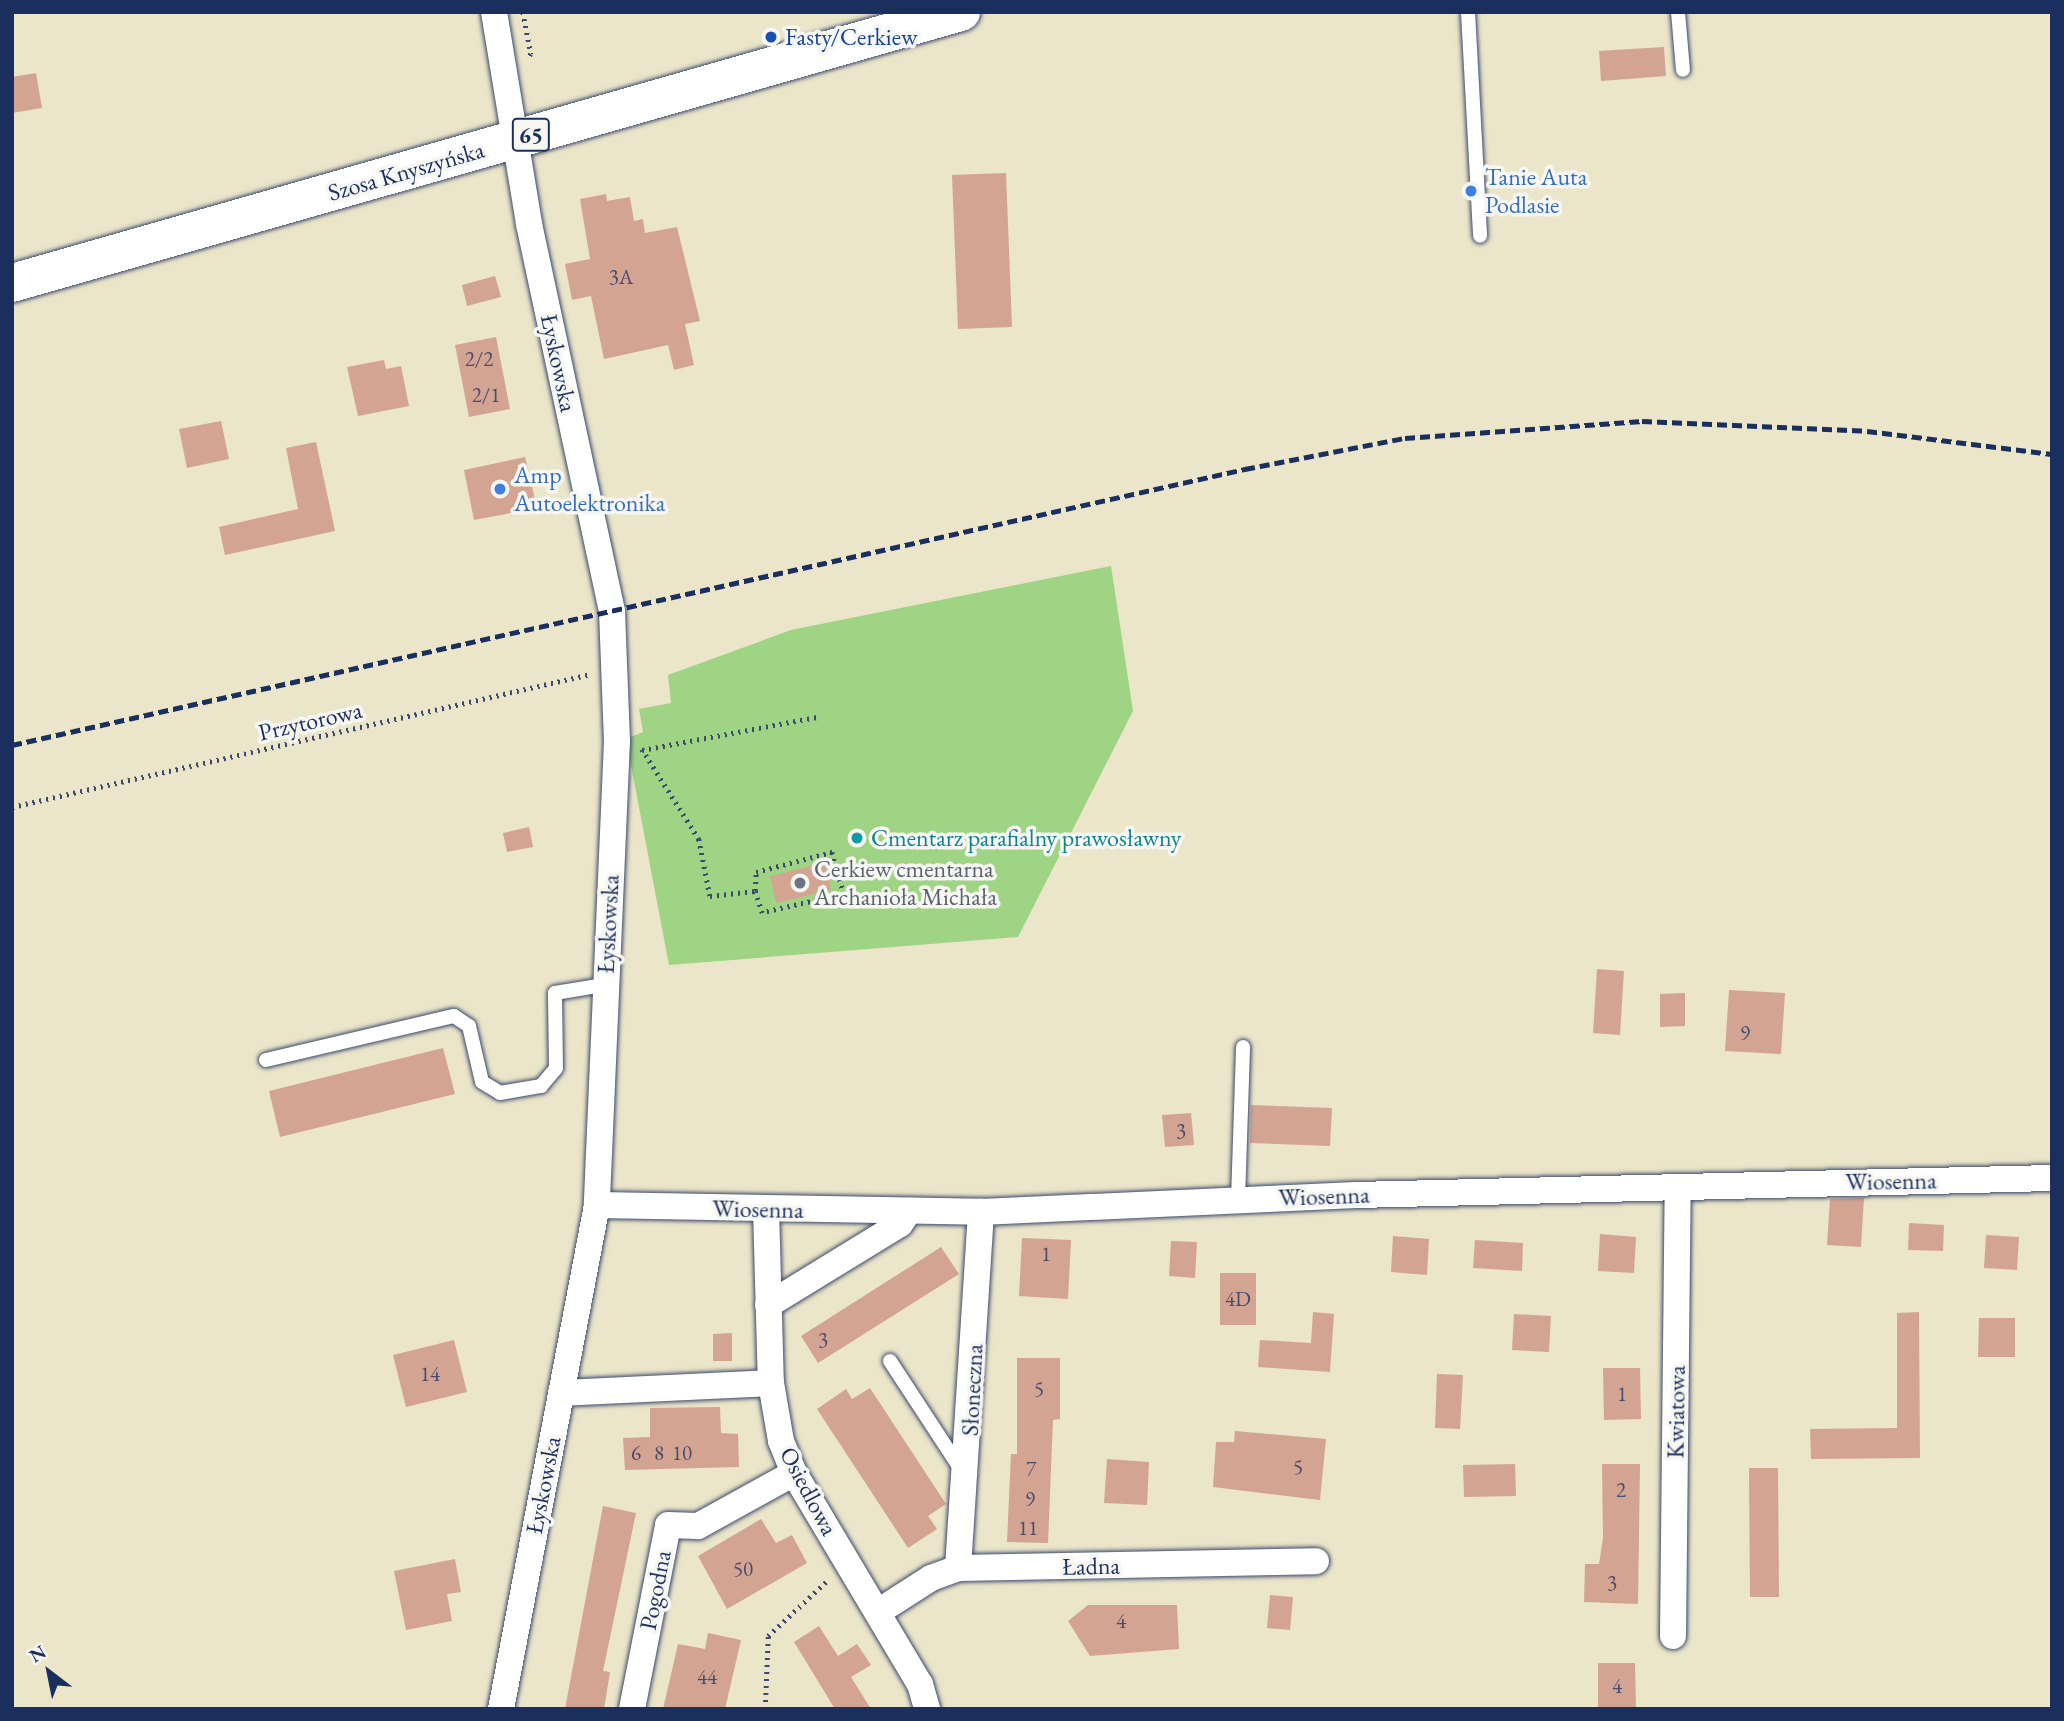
<!DOCTYPE html>
<meta charset="utf-8">
<style>
body{margin:0}
#map{position:relative;width:2064px;height:1721px;overflow:hidden;background:#ebe5c9;font-family:"EB Garamond",serif}
div>[style]{position:absolute}
.green>*{inset:0;background:#a0d485}
.building>*{inset:0;background:#d4a493}
.path>*{height:4.5px;margin-top:-2.25px;transform-origin:0;background:repeating-linear-gradient(90deg,#3a4a6e 0 2px,transparent 0 7px)}
.roads{filter:drop-shadow(0 0 2px #3a4a6e) drop-shadow(0 0 2px #3a4a6e)}
.lane>*{height:14px;margin:-7px;padding:0 7px;transform-origin:7px;border-radius:7px;background:#fff}
.street>*{height:26px;margin:-13px;padding:0 13px;transform-origin:13px;border-radius:13px;background:#fff}
.primary>*{height:38px;margin:-19px;padding:0 19px;transform-origin:19px;border-radius:19px;background:#fff}
.rail>*{height:5px;margin-top:-2.5px;transform-origin:0;background:repeating-linear-gradient(90deg,#1b2f5e 0 10px,transparent 0 15px)}
.dots>*{width:19px;height:19px;translate:-50% -50%;box-sizing:border-box;border:4px solid #f6f6f2;border-radius:50%}
span{translate:-50% -50%;white-space:nowrap;text-align:center;line-height:1.15;-webkit-text-stroke:7px #f6f6f2;paint-order:stroke}
.number-label{font-size:21px;color:#494c6b}
.number-label span{-webkit-text-stroke-width:0}
.shield-label span{padding:2px 5px;background:#f6f6f2;border:2px solid;border-radius:5px;-webkit-text-stroke-width:0}
.shield-label{font-size:23px;color:#1b2f5e;font-weight:700}
.transit-label{font-size:24px;color:#164399}
.left{translate:0 -50%;text-align:left}
.street-label{font-size:24px;color:#1b2f5e}
.shop-label{font-size:24px;color:#366cbe}
.culture-label{font-size:24px;color:#0d838f}
.worship-label{font-size:24px;color:#5b616d}
.frame{position:absolute;inset:0;border:14px solid #1b2f5e;pointer-events:none}
.north{position:absolute;left:14px;top:1637px;width:70px;height:70px;-webkit-text-stroke:5px #f6f6f2;paint-order:stroke;rotate:328deg;font-size:19px;font-weight:700;line-height:28px;text-align:center;color:#1b2f5e}
.north::after{content:'';display:block;margin:auto;width:24px;height:32px;background:#1b2f5e;clip-path:polygon(50% 0,100% 100%,50% 72%,0 100%)}
</style>
<div id="map">
<div class="green">
<div style="clip-path:polygon(1111px 566px,1133px 711px,1018px 937px,669px 965px,626px 739px,643px 732px,639px 709px,671px 703px,668px 675px,791px 630px)"></div>
</div>
<div class="building">
<div style="clip-path:polygon(1664px 47px,1666px 76px,1601px 81px,1599px 51px)"></div>
<div style="clip-path:polygon(36px 73px,42px 108px,12px 113px,12px 77px)"></div>
<div style="clip-path:polygon(1006px 173px,1012px 327px,958px 329px,952px 175px)"></div>
<div style="clip-path:polygon(606px 194px,607px 201px,630px 197px,634px 221px,643px 219px,645px 233px,677px 227px,700px 321px,685px 324px,694px 365px,674px 370px,668px 345px,604px 359px,591px 296px,572px 300px,565px 264px,590px 259px,580px 199px)"></div>
<div style="clip-path:polygon(495px 276px,501px 297px,467px 306px,462px 285px)"></div>
<div style="clip-path:polygon(496px 337px,510px 409px,469px 417px,455px 345px)"></div>
<div style="clip-path:polygon(384px 360px,386px 369px,401px 366px,409px 406px,358px 416px,347px 367px)"></div>
<div style="clip-path:polygon(221px 421px,229px 459px,187px 468px,179px 429px)"></div>
<div style="clip-path:polygon(316px 442px,335px 531px,225px 555px,219px 527px,298px 509px,286px 448px)"></div>
<div style="clip-path:polygon(525px 457px,537px 508px,474px 520px,464px 470px)"></div>
<div style="clip-path:polygon(529px 827px,533px 847px,507px 852px,503px 833px)"></div>
<div style="clip-path:polygon(825px 863px,831px 890px,776px 903px,770px 876px)"></div>
<div style="clip-path:polygon(1597px 969px,1624px 971px,1620px 1035px,1593px 1033px)"></div>
<div style="clip-path:polygon(1729px 990px,1785px 993px,1781px 1054px,1725px 1051px)"></div>
<div style="clip-path:polygon(1685px 993px,1685px 1026px,1660px 1027px,1660px 994px)"></div>
<div style="clip-path:polygon(443px 1048px,455px 1094px,280px 1137px,269px 1091px)"></div>
<div style="clip-path:polygon(1251px 1105px,1332px 1108px,1330px 1146px,1250px 1143px)"></div>
<div style="clip-path:polygon(1191px 1113px,1194px 1145px,1165px 1147px,1162px 1115px)"></div>
<div style="clip-path:polygon(1864px 1198px,1861px 1247px,1827px 1245px,1830px 1199px)"></div>
<div style="clip-path:polygon(1909px 1223px,1944px 1225px,1943px 1251px,1908px 1250px)"></div>
<div style="clip-path:polygon(1600px 1234px,1636px 1237px,1634px 1273px,1598px 1271px)"></div>
<div style="clip-path:polygon(1986px 1235px,2019px 1237px,2017px 1270px,1984px 1268px)"></div>
<div style="clip-path:polygon(1393px 1236px,1429px 1239px,1427px 1275px,1391px 1272px)"></div>
<div style="clip-path:polygon(1022px 1238px,1071px 1240px,1068px 1299px,1019px 1296px)"></div>
<div style="clip-path:polygon(1475px 1240px,1523px 1243px,1522px 1271px,1473px 1268px)"></div>
<div style="clip-path:polygon(1171px 1241px,1197px 1242px,1195px 1278px,1169px 1276px)"></div>
<div style="clip-path:polygon(941px 1247px,959px 1274px,818px 1363px,801px 1336px)"></div>
<div style="clip-path:polygon(1220px 1273px,1256px 1273px,1256px 1325px,1220px 1325px)"></div>
<div style="clip-path:polygon(1313px 1312px,1334px 1314px,1330px 1372px,1258px 1367px,1260px 1340px,1311px 1343px)"></div>
<div style="clip-path:polygon(1919px 1312px,1920px 1458px,1811px 1459px,1810px 1429px,1897px 1428px,1897px 1313px)"></div>
<div style="clip-path:polygon(1514px 1314px,1551px 1316px,1549px 1352px,1512px 1350px)"></div>
<div style="clip-path:polygon(1979px 1318px,2015px 1318px,2015px 1357px,1978px 1357px)"></div>
<div style="clip-path:polygon(732px 1333px,732px 1361px,713px 1361px,713px 1334px)"></div>
<div style="clip-path:polygon(454px 1340px,467px 1392px,406px 1407px,393px 1355px)"></div>
<div style="clip-path:polygon(1017px 1358px,1060px 1358px,1060px 1419px,1053px 1420px,1048px 1543px,1007px 1542px,1011px 1454px,1017px 1454px)"></div>
<div style="clip-path:polygon(1603px 1368px,1640px 1368px,1641px 1419px,1604px 1420px)"></div>
<div style="clip-path:polygon(1437px 1374px,1463px 1375px,1460px 1429px,1435px 1428px)"></div>
<div style="clip-path:polygon(870px 1388px,946px 1504px,928px 1516px,937px 1529px,908px 1548px,817px 1409px,846px 1389px,852px 1399px)"></div>
<div style="clip-path:polygon(720px 1407px,721px 1433px,738px 1434px,739px 1467px,625px 1470px,623px 1438px,650px 1437px,650px 1408px)"></div>
<div style="clip-path:polygon(1235px 1431px,1326px 1439px,1320px 1500px,1213px 1487px,1216px 1442px,1234px 1442px)"></div>
<div style="clip-path:polygon(1107px 1459px,1149px 1462px,1147px 1505px,1104px 1503px)"></div>
<div style="clip-path:polygon(1515px 1464px,1516px 1496px,1464px 1497px,1463px 1465px)"></div>
<div style="clip-path:polygon(1602px 1464px,1640px 1464px,1638px 1604px,1584px 1602px,1585px 1564px,1599px 1564px,1603px 1538px)"></div>
<div style="clip-path:polygon(1749px 1468px,1778px 1468px,1779px 1597px,1750px 1597px)"></div>
<div style="clip-path:polygon(603px 1506px,636px 1513px,603px 1671px,610px 1672px,604px 1709px,565px 1709px)"></div>
<div style="clip-path:polygon(761px 1519px,776px 1543px,792px 1535px,807px 1563px,727px 1609px,698px 1556px)"></div>
<div style="clip-path:polygon(455px 1559px,461px 1592px,447px 1594px,452px 1621px,406px 1630px,394px 1571px)"></div>
<div style="clip-path:polygon(1270px 1595px,1293px 1597px,1290px 1630px,1267px 1628px)"></div>
<div style="clip-path:polygon(1088px 1605px,1177px 1605px,1179px 1649px,1090px 1656px,1068px 1621px)"></div>
<div style="clip-path:polygon(819px 1626px,838px 1656px,857px 1644px,871px 1665px,851px 1677px,871px 1709px,835px 1709px,794px 1642px)"></div>
<div style="clip-path:polygon(708px 1633px,741px 1640px,725px 1709px,663px 1709px,678px 1644px,705px 1649px)"></div>
<div style="clip-path:polygon(1598px 1663px,1635px 1663px,1636px 1709px,1598px 1709px)"></div>
</div>
<div class="path">
<div style="left:523px;top:12px;width:43px;rotate:79.2deg"></div>
<div style="left:531px;top:54px;width:6px;rotate:129deg"></div>
<div style="left:642px;top:749px;width:107px;rotate:57.7deg"></div>
<div style="left:699px;top:839px;width:58px;rotate:79.1deg"></div>
<div style="left:710px;top:896px;width:45px;rotate:-6.3deg"></div>
<div style="left:755px;top:891px;width:19px;rotate:-87deg"></div>
<div style="left:756px;top:872px;width:79px;rotate:-14.7deg"></div>
<div style="left:832px;top:852px;width:44px;rotate:74.1deg"></div>
<div style="left:844px;top:894px;width:84px;rotate:167deg"></div>
<div style="left:762px;top:913px;width:23px;rotate:-108deg"></div>
<div style="left:642px;top:750px;width:178px;rotate:-10.7deg"></div>
<div style="left:12px;top:807px;width:594px;rotate:-12.94deg"></div>
<div style="left:765px;top:1709px;width:73px;rotate:-87.6deg"></div>
<div style="left:768px;top:1636px;width:83px;rotate:-43.1deg"></div>
</div>
<div class="roads">
<div class="lane">
<div style="left:1468px;top:12px;width:224px;rotate:86.9deg"></div>
<div style="left:1678px;top:12px;width:58px;rotate:85.1deg"></div>
<div style="left:266px;top:1060px;width:193px;rotate:-13.2deg"></div>
<div style="left:454px;top:1016px;width:18px;rotate:34deg"></div>
<div style="left:469px;top:1026px;width:57px;rotate:76.9deg"></div>
<div style="left:482px;top:1082px;width:21px;rotate:31deg"></div>
<div style="left:500px;top:1093px;width:42px;rotate:-9.7deg"></div>
<div style="left:541px;top:1086px;width:23px;rotate:-50deg"></div>
<div style="left:556px;top:1068px;width:75px;rotate:-90.8deg"></div>
<div style="left:555px;top:993px;width:50px;rotate:-9.3deg"></div>
<div style="left:1238px;top:1200px;width:153px;rotate:-88.1deg"></div>
<div style="left:890px;top:1361px;width:131px;rotate:56.8deg"></div>
</div>
<div class="street">
<div style="left:494px;top:12px;width:215px;rotate:80.6deg"></div>
<div style="left:529px;top:224px;width:396px;rotate:77.9deg"></div>
<div style="left:612px;top:611px;width:130px;rotate:87.8deg"></div>
<div style="left:617px;top:741px;width:464px;rotate:92.5deg"></div>
<div style="left:597px;top:1205px;width:513px;rotate:100.78deg"></div>
<div style="left:597px;top:1205px;width:384px;rotate:1deg"></div>
<div style="left:981px;top:1212px;width:375px;rotate:-2.6deg"></div>
<div style="left:1356px;top:1195px;width:696px;rotate:-1.4deg"></div>
<div style="left:766px;top:1209px;width:174px;rotate:88.4deg"></div>
<div style="left:771px;top:1383px;width:59px;rotate:80.2deg"></div>
<div style="left:781px;top:1441px;width:35px;rotate:68deg"></div>
<div style="left:794px;top:1473px;width:246px;rotate:59.2deg"></div>
<div style="left:920px;top:1684px;width:26px;rotate:74deg"></div>
<div style="left:768px;top:1305px;width:155px;rotate:-31.5deg"></div>
<div style="left:900px;top:1224px;width:16px;rotate:-55deg"></div>
<div style="left:561px;top:1393px;width:210px;rotate:-2.7deg"></div>
<div style="left:958px;top:1568px;width:357px;rotate:-86.3deg"></div>
<div style="left:878px;top:1612px;width:63px;rotate:-32.7deg"></div>
<div style="left:931px;top:1578px;width:29px;rotate:-20deg"></div>
<div style="left:958px;top:1568px;width:358px;rotate:-1.1deg"></div>
<div style="left:1673px;top:1636px;width:449px;rotate:-89.4deg"></div>
<div style="left:632px;top:1709px;width:187px;rotate:-78.9deg"></div>
<div style="left:668px;top:1525px;width:30px;rotate:2deg"></div>
<div style="left:698px;top:1526px;width:110px;rotate:-28.9deg"></div>
</div>
<div class="primary">
<div style="left:12px;top:283px;width:987px;rotate:-15.94deg"></div>
</div>
</div>
<div class="rail">
<div style="left:12px;top:745px;width:1264px;rotate:-12.62deg"></div>
<div style="left:1245px;top:469px;width:163px;rotate:-11deg"></div>
<div style="left:1405px;top:438px;width:238px;rotate:-4.1deg"></div>
<div style="left:1642px;top:421px;width:225px;rotate:2.5deg"></div>
<div style="left:1867px;top:431px;width:186px;rotate:7.1deg"></div>
</div>
<div class="dots">
<div style="left:771px;top:37px;background:#1a4fb4"></div>
<div style="left:1471px;top:191px;background:#3f7fe0"></div>
<div style="left:500px;top:489px;background:#3f7fe0"></div>
<div style="left:857px;top:838px;background:#0f9aa8"></div>
<div style="left:800px;top:883px;background:#6b7280"></div>
</div>
<div class="number-label">
<span style="left:621px;top:277px">3A</span>
<span style="left:479px;top:359px">2/2</span>
<span style="left:486px;top:395px">2/1</span>
<span style="left:1745px;top:1033px">9</span>
<span style="left:1181px;top:1131px">3</span>
<span style="left:1046px;top:1254px">1</span>
<span style="left:1238px;top:1299px">4D</span>
<span style="left:823px;top:1340px">3</span>
<span style="left:430px;top:1374px">14</span>
<span style="left:1039px;top:1389px">5</span>
<span style="left:1622px;top:1394px">1</span>
<span style="left:636px;top:1453px">6</span>
<span style="left:659px;top:1453px">8</span>
<span style="left:682px;top:1453px">10</span>
<span style="left:1298px;top:1467px">5</span>
<span style="left:1031px;top:1469px">7</span>
<span style="left:1621px;top:1490px">2</span>
<span style="left:1030px;top:1499px">9</span>
<span style="left:1028px;top:1528px">11</span>
<span style="left:743px;top:1569px">50</span>
<span style="left:1612px;top:1583px">3</span>
<span style="left:1121px;top:1621px">4</span>
<span style="left:707px;top:1677px">44</span>
<span style="left:1617px;top:1686px">4</span>
</div>
<div class="shield-label">
<span style="left:531px;top:135px">65</span>
</div>
<div class="transit-label">
<span class="left" style="left:785px;top:37px">Fasty/Cerkiew</span>
</div>
<div class="street-label">
<span style="left:406px;top:171px;rotate:-16deg">Szosa Knyszyńska</span>
<span style="left:559px;top:363px;rotate:78deg">Łyskowska</span>
<span style="left:310px;top:721px;rotate:-13deg">Przytorowa</span>
<span style="left:608px;top:924px;rotate:-87deg">Łyskowska</span>
<span style="left:1891px;top:1181px;rotate:-1deg">Wiosenna</span>
<span style="left:1324px;top:1196px;rotate:-2deg">Wiosenna</span>
<span style="left:758px;top:1209px;rotate:1deg">Wiosenna</span>
<span style="left:972px;top:1390px;rotate:-87deg">Słoneczna</span>
<span style="left:1676px;top:1412px;rotate:-89deg">Kwiatowa</span>
<span style="left:543px;top:1485px;rotate:-79deg">Łyskowska</span>
<span style="left:809px;top:1491px;rotate:62deg">Osiedlowa</span>
<span style="left:1091px;top:1566px;rotate:-1deg">Ładna</span>
<span style="left:655px;top:1590px;rotate:-79deg">Pogodna</span>
</div>
<div class="shop-label">
<span class="left" style="left:1485px;top:191px">Tanie Auta<br>Podlasie</span>
<span class="left" style="left:514px;top:489px">Amp<br>Autoelektronika</span>
</div>
<div class="culture-label">
<span class="left" style="left:871px;top:838px">Cmentarz parafialny prawosławny</span>
</div>
<div class="worship-label">
<span class="left" style="left:814px;top:883px">Cerkiew cmentarna<br>Archanioła Michała</span>
</div>
<div class="frame"></div>
<div class="north">N</div>
</div>
